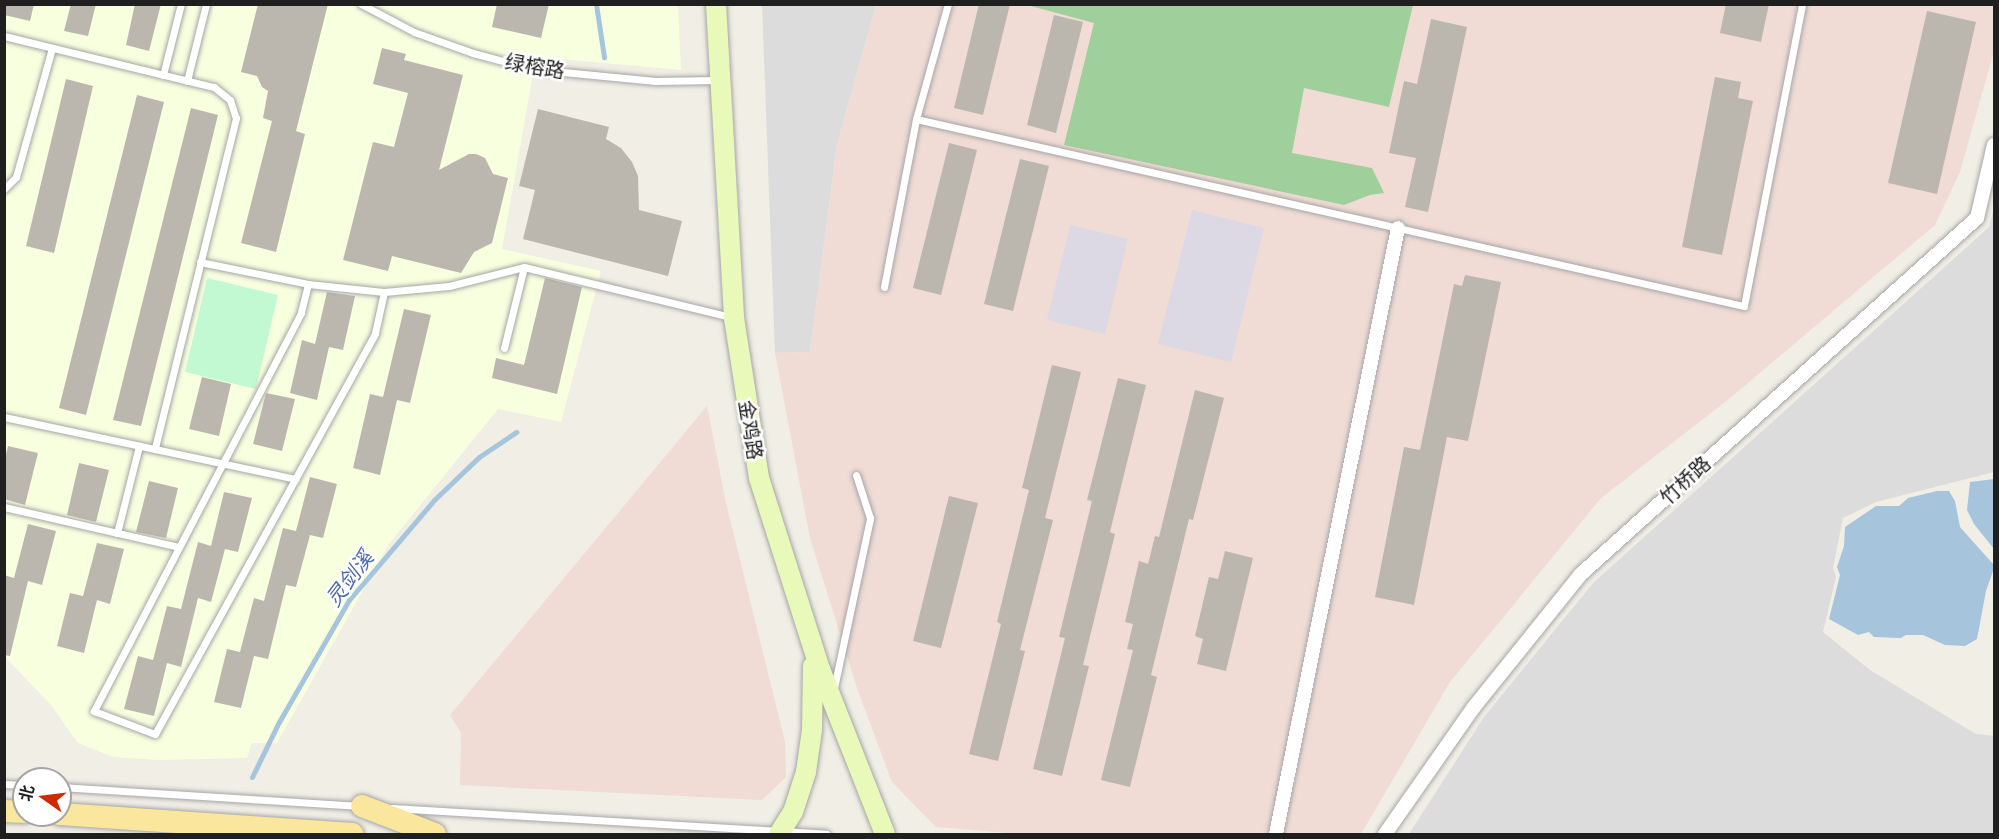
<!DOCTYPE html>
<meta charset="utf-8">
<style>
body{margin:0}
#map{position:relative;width:1999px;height:839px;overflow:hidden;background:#f0eee5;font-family:"Exo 2","Noto Sans SC",sans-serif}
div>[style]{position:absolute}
.residential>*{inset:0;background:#dddcdc}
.commercial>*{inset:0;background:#f0dbd5}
.education>*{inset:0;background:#f8ffdf}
.forest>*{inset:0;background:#9fcf9a}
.park>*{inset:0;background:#c3f9d2}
.plaza>*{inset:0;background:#dcd9e5}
.water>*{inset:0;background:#a6c5dd}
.stream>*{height:5px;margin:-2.5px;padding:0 2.5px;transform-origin:2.5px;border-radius:2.5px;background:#a6c5dd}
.building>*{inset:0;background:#bcb7ae}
.roads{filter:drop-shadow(0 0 2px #a6a6a6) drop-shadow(0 0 2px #a6a6a6)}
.lane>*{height:7px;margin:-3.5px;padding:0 3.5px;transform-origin:3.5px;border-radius:3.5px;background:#fff}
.street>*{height:14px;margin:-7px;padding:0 7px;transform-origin:7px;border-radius:7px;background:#fff}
.secondary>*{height:20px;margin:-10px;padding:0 10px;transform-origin:10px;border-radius:10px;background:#e9f9ba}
.primary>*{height:22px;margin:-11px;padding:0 11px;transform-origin:11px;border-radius:11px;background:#fbe69e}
span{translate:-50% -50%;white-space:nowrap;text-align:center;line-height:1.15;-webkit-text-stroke:5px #fff;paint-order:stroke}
.street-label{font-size:20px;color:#1f1f1f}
.water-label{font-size:21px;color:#4b69af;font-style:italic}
.frame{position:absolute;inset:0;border:6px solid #1f1f1f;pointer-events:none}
.north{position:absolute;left:12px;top:767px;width:60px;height:60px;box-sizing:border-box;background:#fff;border:2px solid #a5a5a5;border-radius:50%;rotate:284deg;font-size:16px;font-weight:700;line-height:24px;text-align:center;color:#1f1f1f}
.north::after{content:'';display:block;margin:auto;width:21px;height:27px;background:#cd2a01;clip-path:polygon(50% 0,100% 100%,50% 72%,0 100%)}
</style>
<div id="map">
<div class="residential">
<div style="clip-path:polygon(762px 5px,876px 5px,837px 145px,810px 352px,775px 353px)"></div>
<div style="clip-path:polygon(1994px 208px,1994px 472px,1876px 502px,1843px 518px,1833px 568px,1836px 577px,1823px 632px,1870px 670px,1976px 734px,1994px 736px,1994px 834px,1409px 834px,1484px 717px,1593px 583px,1989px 227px)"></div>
</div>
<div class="commercial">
<div style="clip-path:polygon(876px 5px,1994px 5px,1994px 51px,1960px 172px,1935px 225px,1729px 399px,1601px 498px,1450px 682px,1361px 834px,1021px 834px,936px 827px,892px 782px,857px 688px,810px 538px,775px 353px,810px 352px,837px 145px)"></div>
<div style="clip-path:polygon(707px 406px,726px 503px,785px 742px,786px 777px,762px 800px,460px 785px,461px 733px,450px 715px)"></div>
</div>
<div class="education">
<div style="clip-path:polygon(5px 5px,678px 5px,681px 70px,536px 57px,502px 249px,601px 271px,561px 422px,498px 409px,389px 544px,277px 743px,252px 743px,247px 758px,159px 760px,113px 757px,78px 743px,51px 705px,5px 657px)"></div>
</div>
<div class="forest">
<div style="clip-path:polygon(1027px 5px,1413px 5px,1389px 107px,1304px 88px,1292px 153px,1372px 168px,1384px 193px,1370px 195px,1344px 205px,1064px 145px,1094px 23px)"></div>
</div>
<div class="park">
<div style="clip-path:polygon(207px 278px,278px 295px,256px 389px,185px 372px)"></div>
</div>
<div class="plaza">
<div style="clip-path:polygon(1192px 210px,1264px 228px,1231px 362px,1158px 344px)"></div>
<div style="clip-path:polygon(1070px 225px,1128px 239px,1105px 334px,1047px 320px)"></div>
</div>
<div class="water">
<div style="clip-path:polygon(1994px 479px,1994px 549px,1974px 524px,1967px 510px,1970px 482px)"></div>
<div style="clip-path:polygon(1937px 491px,1949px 491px,1955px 501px,1960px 527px,1993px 564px,1993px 571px,1986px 591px,1977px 639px,1965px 646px,1945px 645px,1923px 635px,1906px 635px,1901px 638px,1874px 637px,1869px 632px,1858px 635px,1829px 619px,1840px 575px,1837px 567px,1844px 546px,1845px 527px,1876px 506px,1899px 506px,1908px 498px)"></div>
</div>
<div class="stream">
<div style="left:596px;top:4px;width:54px;rotate:81.4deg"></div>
<div style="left:252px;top:777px;width:61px;rotate:-63.9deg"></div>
<div style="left:279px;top:722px;width:141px;rotate:-60.2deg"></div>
<div style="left:349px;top:600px;width:131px;rotate:-49.6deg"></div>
<div style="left:434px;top:500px;width:62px;rotate:-43.7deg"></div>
<div style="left:479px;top:457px;width:45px;rotate:-34deg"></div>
</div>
<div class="building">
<div style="clip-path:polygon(4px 4px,34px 4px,30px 21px,4px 15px)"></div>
<div style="clip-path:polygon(71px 4px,96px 4px,88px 36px,64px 31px)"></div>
<div style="clip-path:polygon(135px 4px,161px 4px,149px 51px,126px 45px)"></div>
<div style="clip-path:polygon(258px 4px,328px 4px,296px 131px,305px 134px,276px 252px,241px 243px,272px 121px,263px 118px,268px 91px,262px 87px,257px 76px,241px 72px)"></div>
<div style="clip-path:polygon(497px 4px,549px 4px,541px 38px,492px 27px)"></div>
<div style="clip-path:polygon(979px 4px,1010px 4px,983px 115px,954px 108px)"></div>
<div style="clip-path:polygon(1726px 4px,1769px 4px,1761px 42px,1720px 33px)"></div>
<div style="clip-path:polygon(1927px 11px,1976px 22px,1937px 194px,1888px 183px)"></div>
<div style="clip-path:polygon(1054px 15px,1083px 22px,1056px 133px,1027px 125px)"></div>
<div style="clip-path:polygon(1431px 19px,1467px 27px,1428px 212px,1405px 207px,1416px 158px,1389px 153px,1404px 81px,1417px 84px)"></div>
<div style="clip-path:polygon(382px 48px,406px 54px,404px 60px,463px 75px,439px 170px,469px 154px,476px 154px,485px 158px,493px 174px,508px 178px,492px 243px,474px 252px,461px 273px,392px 256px,388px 271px,343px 260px,373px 142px,394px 147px,408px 93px,373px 84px)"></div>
<div style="clip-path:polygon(1715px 77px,1741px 82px,1738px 98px,1753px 101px,1722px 255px,1682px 247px)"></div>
<div style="clip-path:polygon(66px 79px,93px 86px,54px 253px,26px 246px)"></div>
<div style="clip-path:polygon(137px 95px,164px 102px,86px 415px,59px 408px)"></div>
<div style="clip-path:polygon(191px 108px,218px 115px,141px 426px,113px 420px)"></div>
<div style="clip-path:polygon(538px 109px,609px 127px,606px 139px,621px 148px,632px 162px,638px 176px,639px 210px,682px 221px,668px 276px,523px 239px,535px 190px,519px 186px)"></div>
<div style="clip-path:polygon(949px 143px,977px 150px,941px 295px,913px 288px)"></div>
<div style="clip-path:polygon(1020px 159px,1049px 166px,1013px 311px,984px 304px)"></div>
<div style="clip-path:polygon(1465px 275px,1501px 282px,1468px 441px,1447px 437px,1414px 605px,1375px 597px,1404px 447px,1420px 450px,1454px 284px,1462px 286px)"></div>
<div style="clip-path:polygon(545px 278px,582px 287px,557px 394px,492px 378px,496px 358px,524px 365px)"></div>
<div style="clip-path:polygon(327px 292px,355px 296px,343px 350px,329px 347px,317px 400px,290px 393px,302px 340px,315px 344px)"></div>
<div style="clip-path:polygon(404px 309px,431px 315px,410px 403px,397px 400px,380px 475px,353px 468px,370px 394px,383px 397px)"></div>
<div style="clip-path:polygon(1052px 365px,1081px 372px,1045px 518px,1053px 520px,1020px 650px,1025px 651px,998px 761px,969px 754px,1001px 624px,997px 622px,1029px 490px,1022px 488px)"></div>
<div style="clip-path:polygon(202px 377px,231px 384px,219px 436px,189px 429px)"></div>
<div style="clip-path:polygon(1118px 378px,1146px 385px,1110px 532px,1115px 534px,1083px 665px,1089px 666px,1062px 776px,1033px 769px,1065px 638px,1059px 637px,1092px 501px,1087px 500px)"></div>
<div style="clip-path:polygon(1195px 390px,1224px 398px,1193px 520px,1189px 519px,1151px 675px,1157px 677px,1130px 787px,1101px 780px,1133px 650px,1127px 649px,1133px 624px,1125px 622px,1139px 561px,1148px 564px,1155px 536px,1159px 537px)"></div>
<div style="clip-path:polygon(266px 393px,295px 399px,282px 451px,253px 444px)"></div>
<div style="clip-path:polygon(8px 446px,38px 453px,25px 505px,4px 499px,4px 462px)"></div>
<div style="clip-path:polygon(79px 463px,109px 470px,96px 522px,67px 515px)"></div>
<div style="clip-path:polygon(310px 477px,337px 484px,323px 538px,310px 535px,296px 587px,286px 585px,268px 659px,254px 656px,241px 708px,214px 702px,227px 649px,240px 652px,254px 598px,264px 601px,283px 528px,296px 531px)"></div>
<div style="clip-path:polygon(149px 481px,178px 488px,166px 538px,136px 532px)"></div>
<div style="clip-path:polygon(224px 492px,252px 498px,238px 552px,225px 549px,211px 602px,198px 598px,181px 667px,167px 663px,154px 716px,124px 709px,138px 656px,153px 660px,167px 606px,181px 609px,198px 542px,211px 546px)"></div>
<div style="clip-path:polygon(949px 496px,978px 503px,941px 648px,913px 641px)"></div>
<div style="clip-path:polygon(28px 524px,56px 531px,42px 585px,28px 581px,10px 656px,4px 655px,4px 575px,14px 578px)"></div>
<div style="clip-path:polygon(97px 543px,124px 549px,110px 604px,97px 600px,84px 653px,57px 646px,70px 593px,83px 596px)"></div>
<div style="clip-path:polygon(1225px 551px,1253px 558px,1226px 671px,1197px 664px,1203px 639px,1195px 636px,1209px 577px,1218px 579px)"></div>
</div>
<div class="roads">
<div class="lane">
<div style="left:361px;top:4px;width:60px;rotate:27.8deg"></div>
<div style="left:414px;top:32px;width:63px;rotate:19.6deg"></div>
<div style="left:473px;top:53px;width:61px;rotate:15.2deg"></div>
<div style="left:532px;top:69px;width:124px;rotate:5.6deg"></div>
<div style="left:655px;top:81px;width:63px;rotate:-0.9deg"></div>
<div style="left:4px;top:36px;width:216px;rotate:13.7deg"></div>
<div style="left:214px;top:87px;width:21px;rotate:39deg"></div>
<div style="left:230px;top:100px;width:19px;rotate:72deg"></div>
<div style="left:236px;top:118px;width:341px;rotate:103.8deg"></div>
<div style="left:163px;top:75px;width:73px;rotate:-75.8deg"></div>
<div style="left:187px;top:81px;width:79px;rotate:-76.1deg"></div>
<div style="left:916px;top:119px;width:849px;rotate:12.73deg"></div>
<div style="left:1744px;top:306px;width:308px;rotate:-79.1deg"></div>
<div style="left:4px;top:189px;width:17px;rotate:-45deg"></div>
<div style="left:16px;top:177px;width:134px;rotate:-74.4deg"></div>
<div style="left:200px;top:262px;width:110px;rotate:11.5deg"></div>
<div style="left:308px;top:284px;width:76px;rotate:6deg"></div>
<div style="left:384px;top:292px;width:65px;rotate:-5.3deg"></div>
<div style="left:449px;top:286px;width:77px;rotate:-14.2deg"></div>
<div style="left:524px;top:267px;width:213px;rotate:13.6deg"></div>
<div style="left:308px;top:284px;width:30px;rotate:104deg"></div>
<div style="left:301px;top:313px;width:449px;rotate:117.5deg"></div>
<div style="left:94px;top:711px;width:65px;rotate:20.7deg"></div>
<div style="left:155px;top:734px;width:457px;rotate:-61.2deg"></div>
<div style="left:375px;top:333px;width:42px;rotate:-77.6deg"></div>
<div style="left:884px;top:287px;width:171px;rotate:-79.2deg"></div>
<div style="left:916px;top:119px;width:119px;rotate:-74.5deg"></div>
<div style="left:504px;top:348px;width:83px;rotate:-76.1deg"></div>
<div style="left:4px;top:417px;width:298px;rotate:12deg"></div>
<div style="left:4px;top:507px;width:179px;rotate:12.9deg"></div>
<div style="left:117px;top:533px;width:90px;rotate:-75.8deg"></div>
<div style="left:834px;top:688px;width:174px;rotate:-78deg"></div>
<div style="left:870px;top:518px;width:45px;rotate:-108deg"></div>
<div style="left:4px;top:784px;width:20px;rotate:3deg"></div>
<div style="left:60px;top:787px;width:301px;rotate:3.6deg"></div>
<div style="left:392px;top:808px;width:435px;rotate:3.4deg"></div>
</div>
<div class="street">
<div style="left:1276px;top:834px;width:618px;rotate:-78.62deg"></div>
<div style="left:1385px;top:834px;width:155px;rotate:-55deg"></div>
<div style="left:1474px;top:707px;width:171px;rotate:-51.2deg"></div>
<div style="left:1581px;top:574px;width:532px;rotate:-41.96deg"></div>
<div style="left:1977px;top:218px;width:75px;rotate:-76.9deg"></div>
</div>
<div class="secondary">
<div style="left:716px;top:4px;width:315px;rotate:86.7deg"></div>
<div style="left:734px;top:318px;width:162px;rotate:81.1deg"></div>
<div style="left:759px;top:478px;width:201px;rotate:72.3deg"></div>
<div style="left:820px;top:669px;width:177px;rotate:68.5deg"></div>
<div style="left:779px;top:834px;width:26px;rotate:-58deg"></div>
<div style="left:793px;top:812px;width:42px;rotate:-72deg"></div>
<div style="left:806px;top:772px;width:42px;rotate:-81.9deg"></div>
<div style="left:812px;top:730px;width:64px;rotate:-89.1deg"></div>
</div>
<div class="primary">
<div style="left:362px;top:806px;width:78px;rotate:21deg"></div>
<div style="left:4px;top:811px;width:20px;rotate:3deg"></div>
<div style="left:60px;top:814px;width:293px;rotate:3.9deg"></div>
</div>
</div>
<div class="street-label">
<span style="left:535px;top:66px;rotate:10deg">绿榕路</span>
<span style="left:751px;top:430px;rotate:81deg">金鸡路</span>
<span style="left:1685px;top:480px;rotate:-42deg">竹桥路</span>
</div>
<div class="water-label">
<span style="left:349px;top:578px;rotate:-53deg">灵剑溪</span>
</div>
<div class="frame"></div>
<div class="north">北</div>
</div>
